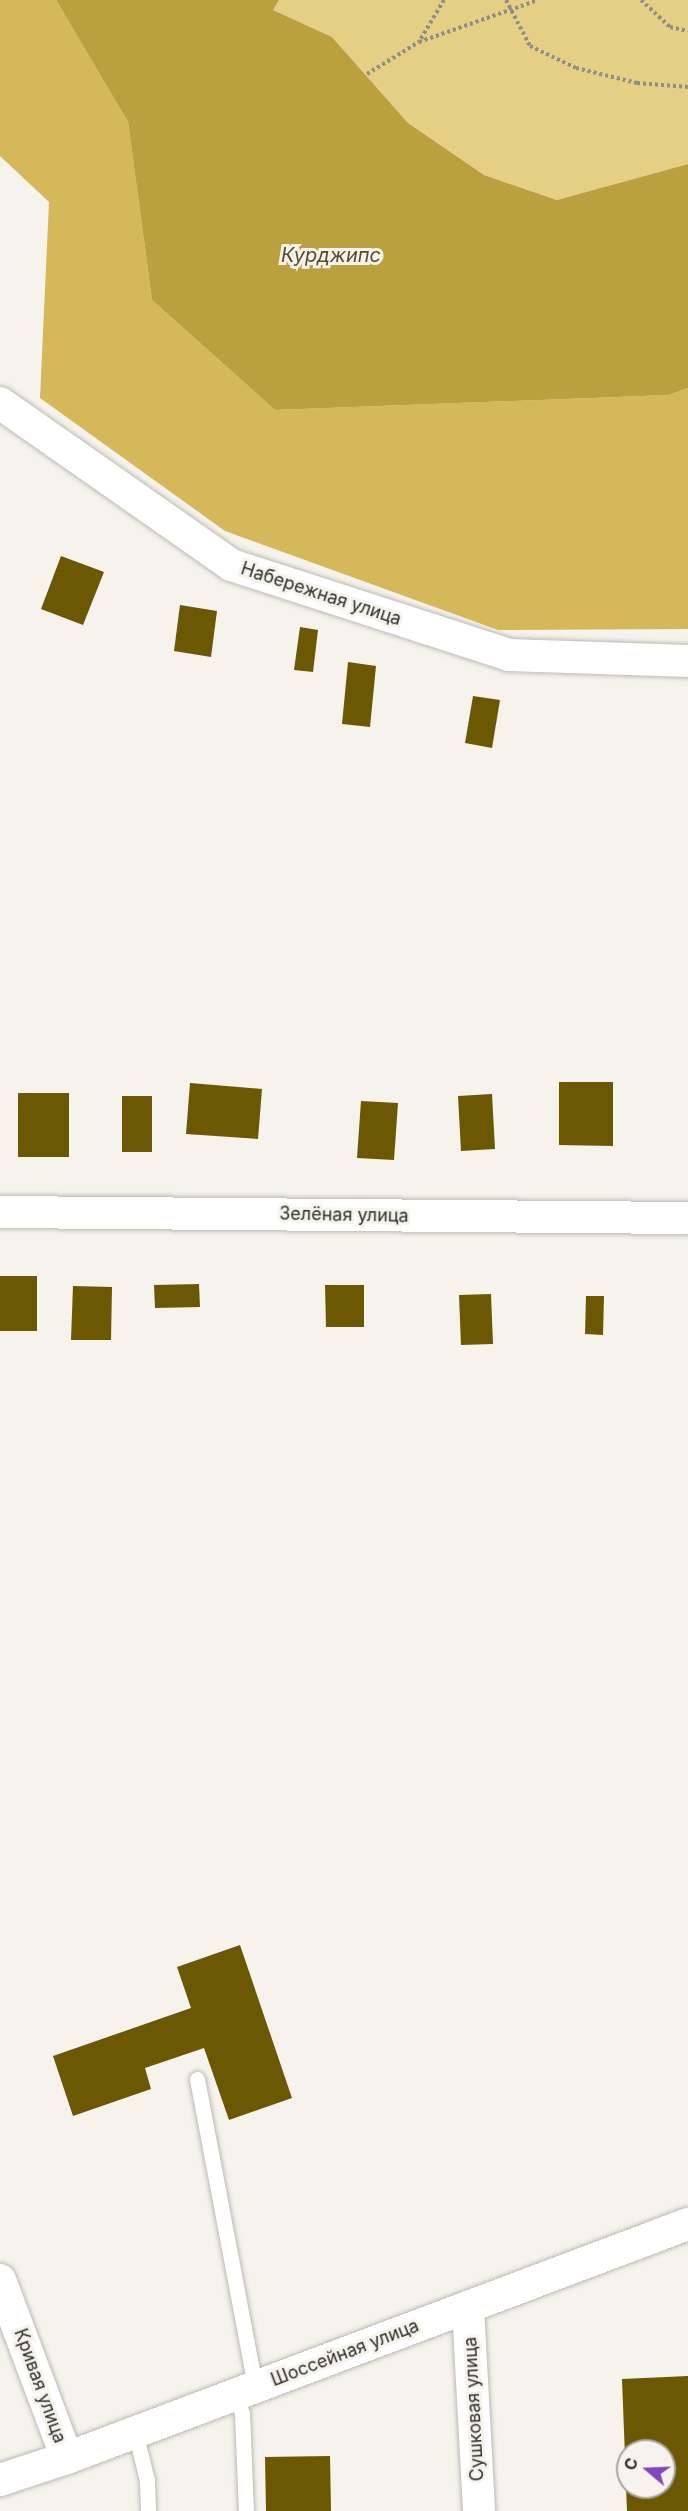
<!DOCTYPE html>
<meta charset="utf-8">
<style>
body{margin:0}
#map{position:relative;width:688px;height:2511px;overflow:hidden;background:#f5f3ec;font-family:Inter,sans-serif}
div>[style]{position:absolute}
.green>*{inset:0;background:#e5cf84}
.forest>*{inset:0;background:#d4b85a}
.water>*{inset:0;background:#bba040}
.building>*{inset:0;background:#6c5802}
.path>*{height:4px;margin-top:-2px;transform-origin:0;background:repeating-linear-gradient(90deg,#8f8e89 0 3px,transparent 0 6px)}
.roads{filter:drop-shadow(0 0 2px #bcbab3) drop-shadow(0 0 2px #bcbab3)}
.lane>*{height:15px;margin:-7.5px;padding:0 7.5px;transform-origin:7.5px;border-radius:7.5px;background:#fff}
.street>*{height:32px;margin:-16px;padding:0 16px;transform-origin:16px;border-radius:16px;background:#fff}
span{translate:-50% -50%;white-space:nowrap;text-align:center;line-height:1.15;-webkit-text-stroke:6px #f5f3ec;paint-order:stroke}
.street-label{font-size:18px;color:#31302e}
.water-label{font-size:20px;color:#594d26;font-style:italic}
.north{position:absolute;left:616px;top:2439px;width:60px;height:60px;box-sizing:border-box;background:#f5f3ec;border:2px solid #a7a5a0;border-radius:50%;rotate:289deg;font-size:16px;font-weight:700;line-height:24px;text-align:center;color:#31302e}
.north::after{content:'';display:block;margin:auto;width:21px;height:27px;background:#8147bd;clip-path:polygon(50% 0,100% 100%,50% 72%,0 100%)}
</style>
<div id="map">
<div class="green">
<div style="clip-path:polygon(279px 0,688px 0,688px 164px,557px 200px,484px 175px,408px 123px,332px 37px,273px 10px)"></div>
</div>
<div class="forest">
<div style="clip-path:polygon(0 0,56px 0,128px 122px,152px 300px,275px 410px,669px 395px,688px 388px,688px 629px,498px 630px,225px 531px,40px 398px,49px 202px,0 156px)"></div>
</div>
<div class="water">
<div style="clip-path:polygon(56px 0,279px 0,273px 10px,332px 37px,408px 123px,484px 175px,557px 200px,688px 164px,688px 388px,669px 395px,275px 410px,152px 300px,128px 122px)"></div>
</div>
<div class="building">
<div style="clip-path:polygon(61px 556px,104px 572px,83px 625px,41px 609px)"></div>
<div style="clip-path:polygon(180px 605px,217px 611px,211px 657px,174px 651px)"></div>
<div style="clip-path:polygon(300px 627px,318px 630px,313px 672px,294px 670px)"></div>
<div style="clip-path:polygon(348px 662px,376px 666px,370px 727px,342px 724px)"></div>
<div style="clip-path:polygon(473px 696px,500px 700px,492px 748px,465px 743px)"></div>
<div style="clip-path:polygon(559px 1082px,613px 1082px,613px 1146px,559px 1145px)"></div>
<div style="clip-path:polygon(190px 1083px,262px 1089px,258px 1139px,186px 1134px)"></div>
<div style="clip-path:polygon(18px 1093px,69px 1093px,69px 1157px,18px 1157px)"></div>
<div style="clip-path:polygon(492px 1094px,495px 1149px,461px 1151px,458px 1096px)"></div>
<div style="clip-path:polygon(122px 1096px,152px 1096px,152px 1152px,122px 1152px)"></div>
<div style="clip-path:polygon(361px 1101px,398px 1103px,394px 1160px,357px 1158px)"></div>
<div style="clip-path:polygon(0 1276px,37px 1276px,37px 1331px,0 1331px)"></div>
<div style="clip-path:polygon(199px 1284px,200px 1307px,155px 1308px,154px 1285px)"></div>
<div style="clip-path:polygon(325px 1285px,364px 1285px,364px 1327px,326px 1327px)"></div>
<div style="clip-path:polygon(73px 1286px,112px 1287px,111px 1340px,71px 1340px)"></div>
<div style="clip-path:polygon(491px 1294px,493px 1344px,461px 1345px,459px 1295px)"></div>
<div style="clip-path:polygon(586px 1296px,604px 1296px,603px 1335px,585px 1334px)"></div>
<div style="clip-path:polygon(240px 1945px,292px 2098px,229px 2120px,204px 2048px,145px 2068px,151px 2089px,73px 2116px,53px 2056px,191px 2008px,177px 1967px)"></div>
<div style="clip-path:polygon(688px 2376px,688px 2511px,627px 2511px,626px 2487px,664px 2487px,664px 2451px,628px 2451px,626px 2483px,622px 2379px)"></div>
<div style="clip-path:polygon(330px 2456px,331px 2511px,266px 2511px,265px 2457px)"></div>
</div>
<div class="path">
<div style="left:444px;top:0;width:49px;rotate:120.8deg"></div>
<div style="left:419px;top:42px;width:126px;rotate:-19.4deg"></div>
<div style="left:506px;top:0;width:52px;rotate:62.4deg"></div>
<div style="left:530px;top:46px;width:51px;rotate:25.6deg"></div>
<div style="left:576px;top:68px;width:63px;rotate:13.8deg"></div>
<div style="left:637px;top:83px;width:51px;rotate:4.5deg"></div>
<div style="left:641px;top:0;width:40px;rotate:43deg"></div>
<div style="left:670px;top:27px;width:18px;rotate:13deg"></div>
<div style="left:367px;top:74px;width:61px;rotate:-31.6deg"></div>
</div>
<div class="roads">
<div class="lane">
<div style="left:197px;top:2079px;width:313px;rotate:79.3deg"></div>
<div style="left:235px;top:2395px;width:19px;rotate:69deg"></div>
<div style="left:242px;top:2413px;width:98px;rotate:87.7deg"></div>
<div style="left:135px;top:2432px;width:49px;rotate:76deg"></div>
<div style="left:147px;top:2480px;width:31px;rotate:88deg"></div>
</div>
<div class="street">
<div style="left:0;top:403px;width:282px;rotate:35deg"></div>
<div style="left:231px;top:565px;width:292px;rotate:17.9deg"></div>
<div style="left:509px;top:655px;width:179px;rotate:1.9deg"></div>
<div style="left:0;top:1212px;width:688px;rotate:0.5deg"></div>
<div style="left:0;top:2280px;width:190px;rotate:69.4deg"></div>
<div style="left:468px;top:2307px;width:204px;rotate:86.9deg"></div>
<div style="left:0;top:2480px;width:71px;rotate:-18.2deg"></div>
<div style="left:67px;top:2458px;width:664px;rotate:-20.65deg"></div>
</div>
</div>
<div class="street-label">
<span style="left:321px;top:594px;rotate:18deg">Набережная улица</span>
<span style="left:344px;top:1215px;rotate:1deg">Зелёная улица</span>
<span style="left:345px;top:2353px;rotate:-21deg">Шоссейная улица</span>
<span style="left:40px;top:2386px;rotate:70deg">Кривая улица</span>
<span style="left:474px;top:2409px;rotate:-93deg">Сушковая улица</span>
</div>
<div class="water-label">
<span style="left:331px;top:255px">Курджипс</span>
</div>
<div class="north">С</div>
</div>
